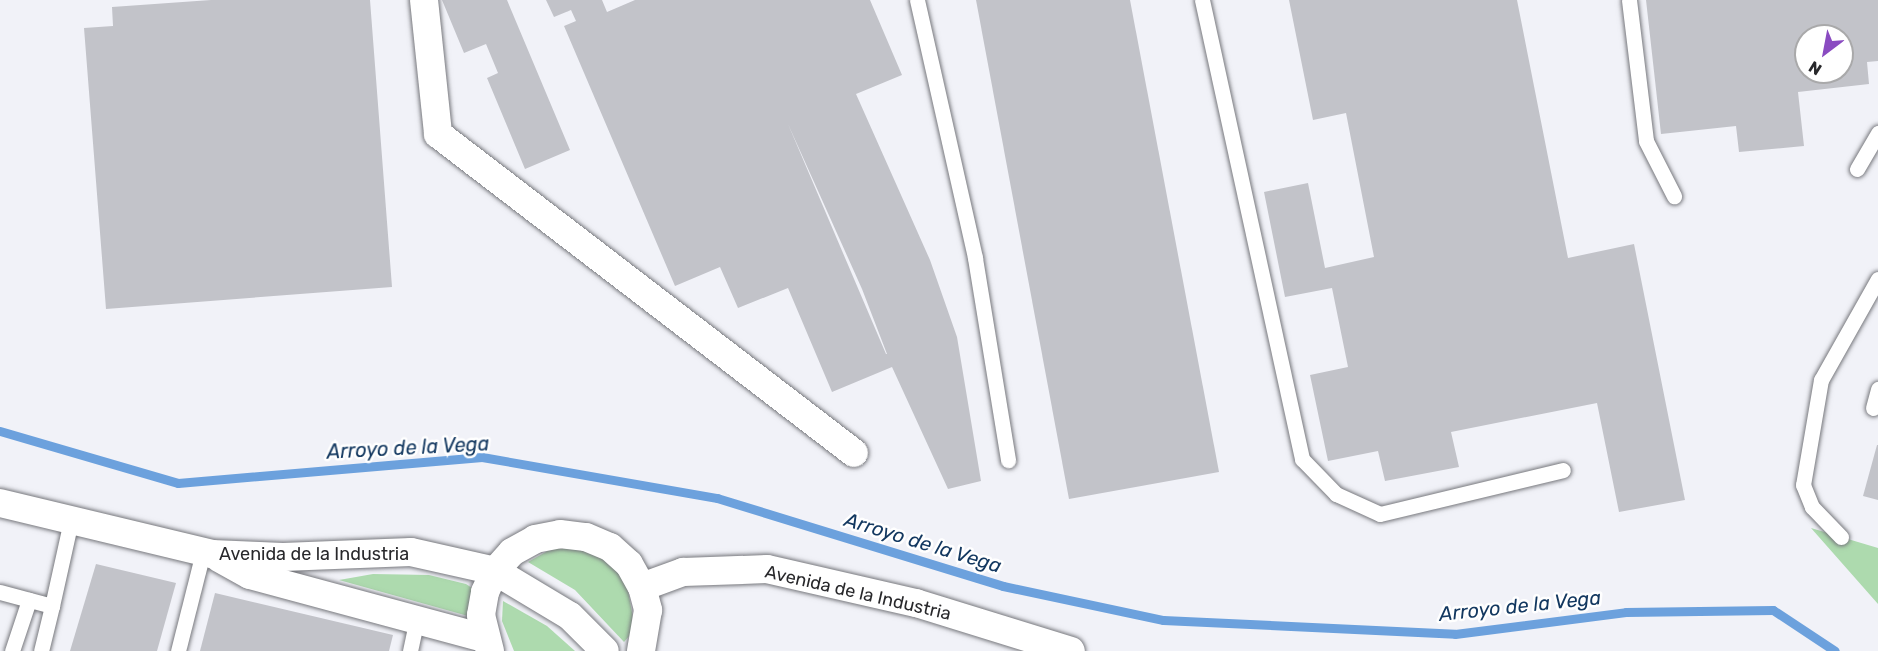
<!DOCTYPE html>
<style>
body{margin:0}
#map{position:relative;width:1878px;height:651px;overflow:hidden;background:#f1f2f8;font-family:Rubik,sans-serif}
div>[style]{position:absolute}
.green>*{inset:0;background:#addaae}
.stream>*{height:9px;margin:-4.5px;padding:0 4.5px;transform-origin:4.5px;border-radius:4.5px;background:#6ca1dd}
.building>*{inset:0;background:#c2c3c9}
.roads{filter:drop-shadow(0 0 2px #77787d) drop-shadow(0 0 2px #77787d)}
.service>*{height:15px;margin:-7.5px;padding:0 7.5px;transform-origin:7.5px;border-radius:7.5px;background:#fff}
.minor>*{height:28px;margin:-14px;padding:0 14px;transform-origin:14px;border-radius:14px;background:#fff}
span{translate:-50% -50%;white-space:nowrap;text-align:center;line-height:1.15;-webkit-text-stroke:5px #fff;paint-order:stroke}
.street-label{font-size:18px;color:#28282b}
.water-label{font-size:20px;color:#133860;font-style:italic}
.north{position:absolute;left:1794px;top:24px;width:60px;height:60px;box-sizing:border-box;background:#fff;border:2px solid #a9a9aa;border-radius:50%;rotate:212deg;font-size:16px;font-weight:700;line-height:24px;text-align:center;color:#28282b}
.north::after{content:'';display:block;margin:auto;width:21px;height:27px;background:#8a4bc1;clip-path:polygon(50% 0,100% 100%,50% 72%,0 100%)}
</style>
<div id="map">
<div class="green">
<div style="clip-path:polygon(1811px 528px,1878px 548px,1878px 605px,1878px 604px)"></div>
<div style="clip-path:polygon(573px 548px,595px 553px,616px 566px,626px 579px,633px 618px,631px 634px,624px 642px,575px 590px,528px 562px,551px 549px)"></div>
<div style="clip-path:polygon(373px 574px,429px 575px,466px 584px,475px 590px,468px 616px,339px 580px)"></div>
<div style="clip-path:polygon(503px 601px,547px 626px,575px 651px,514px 651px,502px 621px)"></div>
</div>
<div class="stream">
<div style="left:0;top:431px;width:185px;rotate:16.3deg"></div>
<div style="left:178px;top:483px;width:305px;rotate:-4.9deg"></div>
<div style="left:482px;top:457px;width:239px;rotate:9.9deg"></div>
<div style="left:717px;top:498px;width:299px;rotate:17.1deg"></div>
<div style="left:1003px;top:586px;width:164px;rotate:12deg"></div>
<div style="left:1163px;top:620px;width:292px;rotate:2.7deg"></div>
<div style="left:1455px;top:634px;width:172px;rotate:-7.3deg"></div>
<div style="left:1626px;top:612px;width:147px;rotate:-0.8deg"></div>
<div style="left:1773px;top:610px;width:74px;rotate:33.5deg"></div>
</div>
<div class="building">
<div style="clip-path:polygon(211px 0,370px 0,392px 287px,106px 309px,84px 28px,113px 26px,112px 7px)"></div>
<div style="clip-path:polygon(442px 0,507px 0,570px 150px,525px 169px,487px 78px,498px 73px,486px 44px,464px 53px)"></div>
<div style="clip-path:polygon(evenodd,546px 0,602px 0,607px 12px,635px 0,870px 0,902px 75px,856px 94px,930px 260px,957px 337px,981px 481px,948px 489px,892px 367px,832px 392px,788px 288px,738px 308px,720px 267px,675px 286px,564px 26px,576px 21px,571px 10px,554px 17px,546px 0,788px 124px,862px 289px,887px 354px,886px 354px,788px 124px)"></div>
<div style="clip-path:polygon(976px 0,1130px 0,1219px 472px,1069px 499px)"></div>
<div style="clip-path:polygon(1289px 0,1517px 0,1568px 258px,1634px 244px,1685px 500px,1619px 512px,1597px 403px,1451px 432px,1459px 467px,1385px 481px,1378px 451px,1328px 461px,1310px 375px,1348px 367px,1332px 288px,1285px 297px,1264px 192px,1308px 183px,1325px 268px,1374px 257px,1346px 113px,1313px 120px)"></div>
<div style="clip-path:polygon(evenodd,1646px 0,1878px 0,1878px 61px,1867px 62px,1869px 84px,1798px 92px,1804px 146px,1739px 152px,1736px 126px,1661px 134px,1646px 0,1806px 36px,1842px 36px,1842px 72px,1806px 72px,1806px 36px)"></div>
<div style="clip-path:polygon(1877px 445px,1878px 445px,1878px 500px,1863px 496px)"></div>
<div style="clip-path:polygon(96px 564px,176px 583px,157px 651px,70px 651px)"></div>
<div style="clip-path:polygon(215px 593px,393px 635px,389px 651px,200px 651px)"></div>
</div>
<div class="roads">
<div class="service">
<div style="left:917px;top:0;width:264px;rotate:77.3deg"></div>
<div style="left:975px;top:258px;width:205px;rotate:80.7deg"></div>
<div style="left:1202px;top:0;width:470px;rotate:77.7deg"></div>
<div style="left:1302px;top:459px;width:49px;rotate:45.8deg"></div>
<div style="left:1336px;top:494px;width:48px;rotate:24.4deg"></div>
<div style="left:1380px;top:514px;width:188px;rotate:-13.5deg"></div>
<div style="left:1629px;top:0;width:142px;rotate:83.1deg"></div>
<div style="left:1646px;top:141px;width:62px;rotate:63deg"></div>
<div style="left:1857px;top:169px;width:42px;rotate:-59.7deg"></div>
<div style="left:1873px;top:408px;width:20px;rotate:-75deg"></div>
<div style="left:1841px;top:537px;width:42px;rotate:-134deg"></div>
<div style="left:1812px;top:507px;width:24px;rotate:-112deg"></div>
<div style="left:1803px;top:485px;width:107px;rotate:-80.3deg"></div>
<div style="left:1821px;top:380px;width:116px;rotate:-60.6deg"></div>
<div style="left:0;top:592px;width:54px;rotate:15.1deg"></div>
<div style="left:52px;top:606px;width:46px;rotate:103.7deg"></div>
<div style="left:52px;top:606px;width:88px;rotate:-77.5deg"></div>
<div style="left:12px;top:651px;width:54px;rotate:-71.6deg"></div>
<div style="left:178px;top:651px;width:102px;rotate:-75.8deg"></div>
<div style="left:410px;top:651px;width:34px;rotate:-78deg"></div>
</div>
<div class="minor">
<div style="left:424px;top:0;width:135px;rotate:84deg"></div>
<div style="left:438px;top:134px;width:524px;rotate:37.48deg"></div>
<div style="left:0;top:503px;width:218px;rotate:13.5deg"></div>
<div style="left:212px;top:554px;width:71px;rotate:2.4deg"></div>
<div style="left:283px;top:557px;width:128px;rotate:-2.2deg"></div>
<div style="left:411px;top:552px;width:86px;rotate:12.7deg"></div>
<div style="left:495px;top:571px;width:87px;rotate:31deg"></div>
<div style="left:570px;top:616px;width:49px;rotate:45deg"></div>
<div style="left:219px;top:558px;width:35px;rotate:29deg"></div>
<div style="left:250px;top:575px;width:242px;rotate:15.1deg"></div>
<div style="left:642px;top:587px;width:44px;rotate:-20.1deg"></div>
<div style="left:683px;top:572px;width:84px;rotate:-2deg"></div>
<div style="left:767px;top:569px;width:153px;rotate:12.9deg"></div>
<div style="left:916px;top:603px;width:162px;rotate:17.2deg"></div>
<div style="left:490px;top:651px;width:37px;rotate:-104deg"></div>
<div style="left:481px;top:615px;width:23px;rotate:-80deg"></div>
<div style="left:485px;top:592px;width:23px;rotate:-65deg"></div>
<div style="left:495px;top:571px;width:25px;rotate:-48deg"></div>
<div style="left:512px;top:552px;width:26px;rotate:-29deg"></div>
<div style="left:535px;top:539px;width:25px;rotate:-11deg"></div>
<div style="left:560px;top:534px;width:26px;rotate:7deg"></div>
<div style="left:586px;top:537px;width:26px;rotate:23deg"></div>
<div style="left:610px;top:547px;width:25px;rotate:42deg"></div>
<div style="left:629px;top:564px;width:26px;rotate:61deg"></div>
<div style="left:642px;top:587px;width:24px;rotate:75deg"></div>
<div style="left:648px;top:610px;width:42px;rotate:99.7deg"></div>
</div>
</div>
<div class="street-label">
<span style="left:314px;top:554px">Avenida de la Industria</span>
<span style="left:858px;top:593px;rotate:13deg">Avenida de la Industria</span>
</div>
<div class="water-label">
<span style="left:408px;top:448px;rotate:-3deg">Arroyo de la Vega</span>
<span style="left:923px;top:543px;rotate:17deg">Arroyo de la Vega</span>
<span style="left:1520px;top:606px;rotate:-6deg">Arroyo de la Vega</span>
</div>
<div class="north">N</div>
</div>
